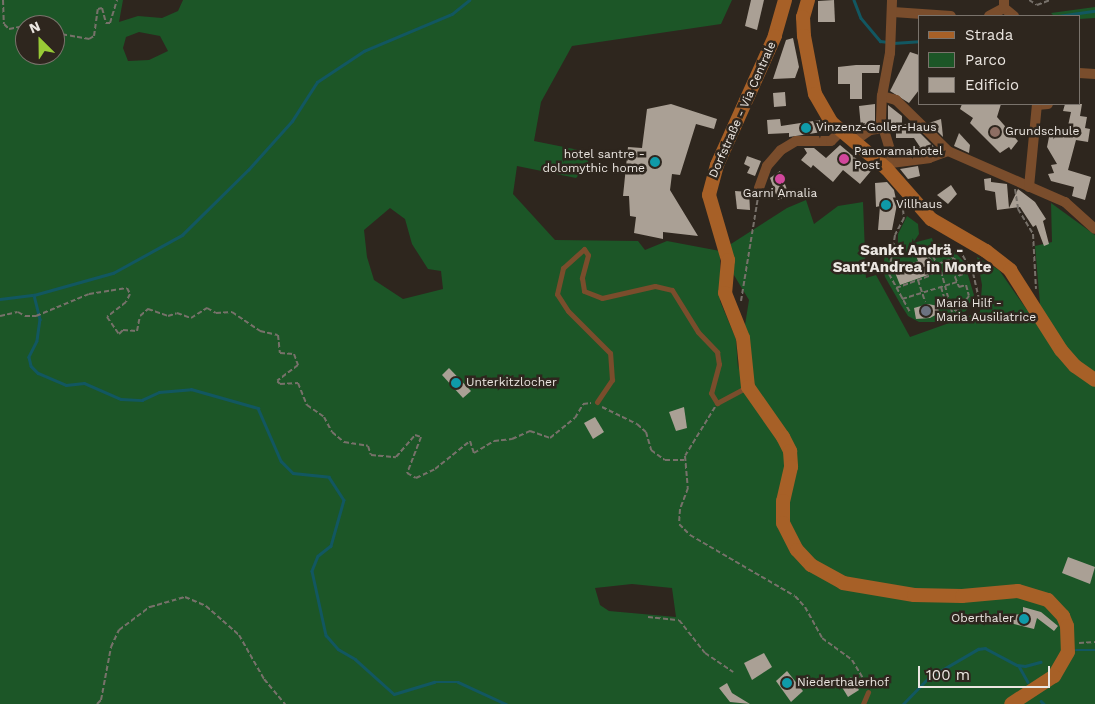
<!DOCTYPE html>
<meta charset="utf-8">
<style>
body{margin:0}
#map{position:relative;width:1095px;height:704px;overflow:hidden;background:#2e261e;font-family:"Work Sans",sans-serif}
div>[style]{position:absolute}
.green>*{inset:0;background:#1c5627}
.stream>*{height:2.5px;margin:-1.25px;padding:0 1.25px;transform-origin:1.25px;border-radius:1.25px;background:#125761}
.building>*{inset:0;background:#aaa095}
.path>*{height:2px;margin-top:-1px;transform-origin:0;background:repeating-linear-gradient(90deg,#77716a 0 5px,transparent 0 7.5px)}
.lane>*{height:5px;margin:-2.5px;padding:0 2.5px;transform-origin:2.5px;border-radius:2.5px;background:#7a4d2c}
.street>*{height:10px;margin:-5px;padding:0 5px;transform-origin:5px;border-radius:5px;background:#7a4d2c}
.secondary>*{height:14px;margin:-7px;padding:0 7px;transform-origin:7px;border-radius:7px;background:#a76027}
.dots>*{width:14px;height:14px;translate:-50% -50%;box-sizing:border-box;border:2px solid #2e261e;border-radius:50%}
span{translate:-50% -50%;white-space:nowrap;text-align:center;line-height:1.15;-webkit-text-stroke:5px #2e261e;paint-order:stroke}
.street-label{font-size:12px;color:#ebe6e1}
.poi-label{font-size:12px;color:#ebe6e1}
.left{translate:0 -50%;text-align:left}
.right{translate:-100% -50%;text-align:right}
.quarter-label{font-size:15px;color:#ebe6e1;font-weight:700}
.legend{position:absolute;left:918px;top:15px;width:162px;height:90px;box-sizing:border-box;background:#2e261e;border:1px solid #7a736c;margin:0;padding:6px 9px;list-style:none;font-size:15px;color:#ebe6e1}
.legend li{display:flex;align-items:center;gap:10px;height:25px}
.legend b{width:25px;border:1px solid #7a736c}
.north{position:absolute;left:15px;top:15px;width:50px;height:50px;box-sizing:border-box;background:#2e261e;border:1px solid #7a736c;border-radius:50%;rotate:337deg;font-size:14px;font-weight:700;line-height:20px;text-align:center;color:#ebe6e1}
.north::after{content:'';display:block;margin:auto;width:18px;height:22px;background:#99cb36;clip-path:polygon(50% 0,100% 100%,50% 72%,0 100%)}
.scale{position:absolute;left:918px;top:666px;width:132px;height:22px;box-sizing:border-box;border:2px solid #ebe6e1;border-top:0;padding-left:6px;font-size:15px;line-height:18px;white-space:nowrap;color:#ebe6e1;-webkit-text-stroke:4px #2e261e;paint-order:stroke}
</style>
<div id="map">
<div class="green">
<div style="clip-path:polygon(evenodd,0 0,123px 0,119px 22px,138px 16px,162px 18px,178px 11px,183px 0,732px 0,721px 24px,572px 46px,541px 102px,534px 141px,584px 151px,589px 164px,576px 178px,517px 166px,513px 194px,555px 240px,638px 241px,645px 250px,667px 241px,720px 251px,787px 208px,806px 200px,814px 224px,838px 206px,863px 202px,866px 278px,876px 275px,910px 337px,980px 312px,982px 285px,977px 257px,999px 270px,1027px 310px,1040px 304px,1035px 246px,1052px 242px,1051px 203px,1095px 235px,1095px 704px,0 704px,0 0,25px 25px,55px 25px,55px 55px,25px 55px,25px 25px,0 0,139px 32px,160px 36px,168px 51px,149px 60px,128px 61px,123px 48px,126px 37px,139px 32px,0 0,390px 208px,405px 219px,412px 244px,428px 269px,441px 271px,443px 289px,403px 299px,374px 280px,367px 257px,364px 230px,390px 208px,0 0,720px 252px,749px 300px,738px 369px,736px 339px,720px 301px,720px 252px,0 0,632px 584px,672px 588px,676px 617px,609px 611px,600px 605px,595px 588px,632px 584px)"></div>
<div style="clip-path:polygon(1095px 7px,1095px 18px,1079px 19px,1079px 16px,1054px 16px,1051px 13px)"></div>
<div style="clip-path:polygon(907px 216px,918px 224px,919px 234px,913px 243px,932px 238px,933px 242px,950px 247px,964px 262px,974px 295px,966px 311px,936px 322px,919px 322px,908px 316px,901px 305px,885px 277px,883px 267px,887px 244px,898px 244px,898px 234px)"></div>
</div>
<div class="stream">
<div style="left:854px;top:0;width:19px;rotate:69deg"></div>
<div style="left:861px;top:18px;width:30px;rotate:50deg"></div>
<div style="left:880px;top:41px;width:8px;rotate:7deg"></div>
<div style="left:1058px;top:16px;width:37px;rotate:-8deg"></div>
<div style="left:893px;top:43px;width:26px;rotate:-4deg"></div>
<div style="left:34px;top:295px;width:25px;rotate:76deg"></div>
<div style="left:40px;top:319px;width:22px;rotate:98deg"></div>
<div style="left:37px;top:341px;width:18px;rotate:117deg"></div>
<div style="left:29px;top:357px;width:9px;rotate:77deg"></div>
<div style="left:31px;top:366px;width:10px;rotate:45deg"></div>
<div style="left:38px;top:373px;width:30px;rotate:23deg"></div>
<div style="left:66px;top:385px;width:18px;rotate:-6deg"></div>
<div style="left:84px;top:383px;width:40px;rotate:23.4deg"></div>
<div style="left:121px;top:399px;width:21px;rotate:3deg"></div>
<div style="left:142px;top:400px;width:19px;rotate:-25deg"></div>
<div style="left:159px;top:392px;width:32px;rotate:-5deg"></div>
<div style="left:191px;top:389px;width:70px;rotate:15.8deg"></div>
<div style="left:258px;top:408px;width:58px;rotate:66.5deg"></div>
<div style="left:281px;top:461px;width:17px;rotate:45deg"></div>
<div style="left:293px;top:473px;width:36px;rotate:6deg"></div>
<div style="left:329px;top:477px;width:27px;rotate:57deg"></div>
<div style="left:344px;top:500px;width:48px;rotate:105.8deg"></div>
<div style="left:331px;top:546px;width:16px;rotate:142deg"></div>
<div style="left:318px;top:556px;width:16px;rotate:112deg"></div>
<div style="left:312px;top:571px;width:66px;rotate:77.7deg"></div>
<div style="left:326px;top:635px;width:18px;rotate:49deg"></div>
<div style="left:338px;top:649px;width:20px;rotate:30deg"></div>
<div style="left:355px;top:659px;width:52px;rotate:41.9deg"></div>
<div style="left:394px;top:694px;width:42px;rotate:-16.7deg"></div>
<div style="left:434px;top:682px;width:24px"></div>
<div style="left:458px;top:682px;width:53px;rotate:24.6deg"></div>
<div style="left:0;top:299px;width:34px;rotate:-7deg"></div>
<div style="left:34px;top:295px;width:82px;rotate:-15.6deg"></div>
<div style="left:113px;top:273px;width:79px;rotate:-28.8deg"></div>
<div style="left:182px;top:235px;width:93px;rotate:-44.6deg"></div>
<div style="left:248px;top:170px;width:66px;rotate:-48.1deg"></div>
<div style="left:292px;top:121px;width:46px;rotate:-57.3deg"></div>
<div style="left:317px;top:82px;width:56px;rotate:-33.4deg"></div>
<div style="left:364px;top:51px;width:95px;rotate:-22.8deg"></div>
<div style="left:452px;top:14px;width:22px;rotate:-39deg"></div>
<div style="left:1076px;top:650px;width:19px"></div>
<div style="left:1019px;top:666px;width:18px;rotate:61deg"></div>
<div style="left:1041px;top:701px;width:4px;rotate:45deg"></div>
<div style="left:903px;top:704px;width:36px;rotate:-46deg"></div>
<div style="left:928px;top:678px;width:58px;rotate:-30.1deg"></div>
<div style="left:978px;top:649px;width:7px;rotate:-8deg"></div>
<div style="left:985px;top:648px;width:36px;rotate:28deg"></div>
<div style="left:1017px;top:665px;width:8px;rotate:7deg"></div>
<div style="left:1025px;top:666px;width:16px;rotate:-15deg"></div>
</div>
<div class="building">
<div style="clip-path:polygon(751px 0,764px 0,757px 30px,745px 26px)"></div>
<div style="clip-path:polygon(834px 0,835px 22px,818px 22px,818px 1px)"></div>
<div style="clip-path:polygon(793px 38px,799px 67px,795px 78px,773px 79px,786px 40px)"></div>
<div style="clip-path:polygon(910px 52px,919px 55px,919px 90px,909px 103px,890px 91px)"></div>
<div style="clip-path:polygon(856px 65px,880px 65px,879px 73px,862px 73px,862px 99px,850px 99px,850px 84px,838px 84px,838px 67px)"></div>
<div style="clip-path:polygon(785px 92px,786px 106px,774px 107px,773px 93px)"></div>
<div style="clip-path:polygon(671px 104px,717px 119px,714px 129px,696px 124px,680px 175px,672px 174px,670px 190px,698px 236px,663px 232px,663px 239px,634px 233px,636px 217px,630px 216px,629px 196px,623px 196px,628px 147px,642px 148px,647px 109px)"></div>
<div style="clip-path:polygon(875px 104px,875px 122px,861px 128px,859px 106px)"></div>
<div style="clip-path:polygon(962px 104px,1001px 104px,997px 117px,1018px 141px,1011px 150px,1009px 147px,1000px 153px,970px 123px,973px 118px,960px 109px)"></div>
<div style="clip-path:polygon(1065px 104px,1082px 104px,1080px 116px,1087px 117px,1085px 128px,1090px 129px,1088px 142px,1076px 140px,1068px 170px,1091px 177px,1085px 200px,1072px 196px,1074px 187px,1051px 181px,1048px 174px,1054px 173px,1051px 165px,1057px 164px,1047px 147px,1050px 132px,1066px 135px,1071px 112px,1063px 111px)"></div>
<div style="clip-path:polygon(888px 105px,902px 116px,902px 124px,911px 124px,935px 148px,918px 153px,916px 150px,920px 147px,914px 138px,896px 138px,896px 124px,889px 124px,888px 119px)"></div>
<div style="clip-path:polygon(780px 119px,781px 126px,820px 120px,822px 132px,789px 137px,789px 133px,768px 134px,767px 120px)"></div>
<div style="clip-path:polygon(941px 119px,942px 127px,943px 137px,929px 123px)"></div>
<div style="clip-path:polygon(959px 133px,970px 145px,969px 153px,954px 146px)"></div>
<div style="clip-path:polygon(840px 145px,871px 171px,860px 184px,843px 170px,833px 182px,813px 165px,811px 168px,801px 160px,807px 153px,804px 148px,814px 148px,826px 158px)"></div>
<div style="clip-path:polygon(747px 156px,761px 161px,755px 176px,747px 173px,750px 167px,744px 164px)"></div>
<div style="clip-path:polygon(918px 166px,920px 176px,908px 179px,900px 169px)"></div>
<div style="clip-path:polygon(780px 171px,789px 195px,778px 200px,770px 178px)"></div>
<div style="clip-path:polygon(991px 178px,991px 182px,1007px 184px,1009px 208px,1018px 189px,1035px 202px,1046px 219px,1043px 221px,1049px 244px,1044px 246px,1036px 225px,1033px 227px,1020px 207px,997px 210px,995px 192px,985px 190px,984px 179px)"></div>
<div style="clip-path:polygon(887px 182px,894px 190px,897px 204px,892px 230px,878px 230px,880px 206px,876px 207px,875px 183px)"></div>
<div style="clip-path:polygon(951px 185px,957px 194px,948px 204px,937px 195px)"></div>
<div style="clip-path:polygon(735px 191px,749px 192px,750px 210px,737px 209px)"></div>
<div style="clip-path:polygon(924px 250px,932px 268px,928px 275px,900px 285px,894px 270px,918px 261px,915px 253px)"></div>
<div style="clip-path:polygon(928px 304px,938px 306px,939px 313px,930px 318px,916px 319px,914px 308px)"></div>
<div style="clip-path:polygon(449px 368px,471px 391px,463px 398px,442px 375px)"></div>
<div style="clip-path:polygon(684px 407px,687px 428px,676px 431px,669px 412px)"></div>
<div style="clip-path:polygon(595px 417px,604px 432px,593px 439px,584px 423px)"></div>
<div style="clip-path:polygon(1068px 557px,1095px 567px,1090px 584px,1062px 573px)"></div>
<div style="clip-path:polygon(1023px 607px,1041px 612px,1058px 626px,1054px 631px,1037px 618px,1034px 629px,1010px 623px,1013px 614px,1023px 615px)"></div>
<div style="clip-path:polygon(764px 653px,772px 667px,752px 680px,744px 663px)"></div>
<div style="clip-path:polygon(787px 671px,803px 691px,791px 702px,776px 681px)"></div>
<div style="clip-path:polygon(851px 677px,859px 690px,848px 697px,840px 684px)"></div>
<div style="clip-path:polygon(727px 683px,732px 693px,750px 704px,730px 702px,719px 688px)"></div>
</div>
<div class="path">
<div style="left:3px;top:0;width:24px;rotate:88deg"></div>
<div style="left:4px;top:24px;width:7px;rotate:45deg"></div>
<div style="left:9px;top:29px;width:16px;rotate:-11deg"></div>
<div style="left:1029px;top:0;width:9px;rotate:32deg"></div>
<div style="left:1037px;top:5px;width:14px;rotate:-21deg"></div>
<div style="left:55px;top:33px;width:35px;rotate:10deg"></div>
<div style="left:89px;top:39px;width:6px;rotate:-31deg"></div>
<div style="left:94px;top:36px;width:27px;rotate:-82deg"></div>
<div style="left:98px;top:9px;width:4px;rotate:-14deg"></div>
<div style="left:102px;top:8px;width:16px;rotate:75deg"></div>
<div style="left:106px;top:23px;width:4px"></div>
<div style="left:110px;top:23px;width:24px;rotate:-73deg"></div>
<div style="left:1015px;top:189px;width:20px;rotate:81deg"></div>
<div style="left:1018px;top:209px;width:29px;rotate:59deg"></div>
<div style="left:1033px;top:234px;width:55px;rotate:86.9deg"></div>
<div style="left:902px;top:202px;width:16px;rotate:83deg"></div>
<div style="left:904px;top:218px;width:19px;rotate:118deg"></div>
<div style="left:895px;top:235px;width:39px;rotate:99deg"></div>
<div style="left:889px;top:274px;width:43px;rotate:61.1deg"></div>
<div style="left:893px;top:247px;width:15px;rotate:16deg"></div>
<div style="left:907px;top:251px;width:8px"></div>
<div style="left:915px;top:251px;width:14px;rotate:-17deg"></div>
<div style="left:928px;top:247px;width:8px;rotate:-7deg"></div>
<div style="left:936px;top:246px;width:22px;rotate:34deg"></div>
<div style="left:954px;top:258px;width:18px;rotate:61deg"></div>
<div style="left:963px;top:274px;width:9px;rotate:159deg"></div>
<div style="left:955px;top:277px;width:11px;rotate:68deg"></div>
<div style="left:959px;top:287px;width:7px;rotate:-16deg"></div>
<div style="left:966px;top:285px;width:11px;rotate:75deg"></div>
<div style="left:969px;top:296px;width:16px;rotate:128deg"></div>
<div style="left:959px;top:309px;width:8px;rotate:157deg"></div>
<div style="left:952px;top:312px;width:39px;rotate:-105deg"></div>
<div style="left:942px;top:274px;width:30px;rotate:-117deg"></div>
<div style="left:959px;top:249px;width:28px;rotate:60deg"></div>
<div style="left:973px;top:273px;width:27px;rotate:77deg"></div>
<div style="left:938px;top:264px;width:17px;rotate:-21deg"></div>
<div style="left:918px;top:280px;width:23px;rotate:72deg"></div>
<div style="left:941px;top:287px;width:10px;rotate:73deg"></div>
<div style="left:896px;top:288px;width:37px;rotate:-20deg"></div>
<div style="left:931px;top:275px;width:8px;rotate:-60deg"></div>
<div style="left:935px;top:268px;width:22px;rotate:-120deg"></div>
<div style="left:902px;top:299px;width:58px;rotate:-17.2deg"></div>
<div style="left:741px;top:301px;width:105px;rotate:-80.7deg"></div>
<div style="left:0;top:316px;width:18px;rotate:-13deg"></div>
<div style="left:18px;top:312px;width:8px;rotate:30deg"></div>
<div style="left:25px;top:316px;width:11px"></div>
<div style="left:36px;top:316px;width:57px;rotate:-22.5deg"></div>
<div style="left:89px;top:294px;width:38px;rotate:-9deg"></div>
<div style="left:127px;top:288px;width:7px;rotate:63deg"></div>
<div style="left:130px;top:294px;width:9px;rotate:117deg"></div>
<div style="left:126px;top:302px;width:24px;rotate:142deg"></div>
<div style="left:107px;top:317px;width:21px;rotate:55deg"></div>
<div style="left:119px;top:334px;width:6px;rotate:-45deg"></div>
<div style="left:123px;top:330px;width:14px;rotate:4deg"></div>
<div style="left:137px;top:331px;width:15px;rotate:-79deg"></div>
<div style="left:140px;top:316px;width:11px;rotate:-41deg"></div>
<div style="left:148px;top:309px;width:21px;rotate:19deg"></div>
<div style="left:168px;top:316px;width:9px;rotate:-18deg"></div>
<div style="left:177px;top:313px;width:15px;rotate:20deg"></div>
<div style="left:191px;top:318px;width:19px;rotate:-32deg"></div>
<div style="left:207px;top:308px;width:10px;rotate:29deg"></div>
<div style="left:216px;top:313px;width:16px;rotate:-4deg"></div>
<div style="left:232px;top:312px;width:34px;rotate:34deg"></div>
<div style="left:260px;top:331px;width:18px;rotate:13deg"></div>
<div style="left:278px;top:335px;width:18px;rotate:84deg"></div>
<div style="left:280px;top:353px;width:14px;rotate:4deg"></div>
<div style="left:294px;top:354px;width:12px;rotate:70deg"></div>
<div style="left:298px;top:365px;width:26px;rotate:143deg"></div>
<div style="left:277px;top:381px;width:4px;rotate:45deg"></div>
<div style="left:280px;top:384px;width:18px;rotate:-3deg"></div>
<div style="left:298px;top:383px;width:24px;rotate:68deg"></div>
<div style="left:307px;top:405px;width:21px;rotate:35deg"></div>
<div style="left:324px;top:417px;width:17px;rotate:62deg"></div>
<div style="left:332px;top:432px;width:16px;rotate:40deg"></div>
<div style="left:344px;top:442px;width:24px;rotate:9deg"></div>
<div style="left:368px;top:446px;width:9px;rotate:72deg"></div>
<div style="left:371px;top:455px;width:25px;rotate:5deg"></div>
<div style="left:396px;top:457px;width:29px;rotate:-49deg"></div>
<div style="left:415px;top:435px;width:6px;rotate:18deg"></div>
<div style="left:421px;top:437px;width:39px;rotate:111deg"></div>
<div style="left:407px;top:473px;width:10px;rotate:29deg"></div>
<div style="left:416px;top:478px;width:21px;rotate:-25deg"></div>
<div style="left:435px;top:469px;width:45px;rotate:-38.7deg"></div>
<div style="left:470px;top:441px;width:13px;rotate:72deg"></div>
<div style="left:474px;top:453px;width:23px;rotate:-31deg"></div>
<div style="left:494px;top:441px;width:18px;rotate:-6deg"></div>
<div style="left:512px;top:439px;width:20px;rotate:-24deg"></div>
<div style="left:530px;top:431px;width:21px;rotate:19deg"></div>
<div style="left:550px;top:438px;width:32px;rotate:-39deg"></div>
<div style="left:575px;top:418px;width:16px;rotate:-60deg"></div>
<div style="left:583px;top:404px;width:8px;rotate:-7deg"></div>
<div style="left:602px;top:407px;width:39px;rotate:26deg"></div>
<div style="left:637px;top:424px;width:12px;rotate:42deg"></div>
<div style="left:646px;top:432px;width:19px;rotate:74deg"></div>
<div style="left:651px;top:450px;width:17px;rotate:36deg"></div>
<div style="left:665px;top:460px;width:19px"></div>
<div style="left:715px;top:407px;width:57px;rotate:121.5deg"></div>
<div style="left:685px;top:456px;width:32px;rotate:85deg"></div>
<div style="left:688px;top:488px;width:22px;rotate:111deg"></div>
<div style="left:680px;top:509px;width:15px;rotate:94deg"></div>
<div style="left:679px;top:524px;width:16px;rotate:45deg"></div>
<div style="left:690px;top:535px;width:121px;rotate:30.2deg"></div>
<div style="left:795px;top:596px;width:15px;rotate:48deg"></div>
<div style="left:805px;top:607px;width:35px;rotate:61deg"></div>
<div style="left:822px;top:638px;width:37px;rotate:36deg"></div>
<div style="left:852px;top:660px;width:29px;rotate:59deg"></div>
<div style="left:648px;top:617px;width:31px;rotate:6deg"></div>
<div style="left:679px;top:620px;width:42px;rotate:51.8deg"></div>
<div style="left:705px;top:653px;width:34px;rotate:34deg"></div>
<div style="left:1079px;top:643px;width:16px;rotate:-4deg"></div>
<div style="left:97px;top:704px;width:6px;rotate:-45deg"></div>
<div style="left:101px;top:700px;width:54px;rotate:-79.3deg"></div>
<div style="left:111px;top:647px;width:19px;rotate:-65deg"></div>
<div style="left:119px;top:630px;width:39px;rotate:-37deg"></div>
<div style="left:150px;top:607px;width:36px;rotate:-16deg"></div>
<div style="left:185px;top:597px;width:23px;rotate:23deg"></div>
<div style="left:206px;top:606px;width:44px;rotate:41.3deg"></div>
<div style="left:239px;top:635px;width:51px;rotate:60.4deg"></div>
<div style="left:264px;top:679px;width:33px;rotate:50deg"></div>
</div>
<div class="lane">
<div style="left:597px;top:402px;width:27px;rotate:-56deg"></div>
<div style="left:612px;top:380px;width:27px;rotate:-94deg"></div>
<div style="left:610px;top:353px;width:59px;rotate:-135deg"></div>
<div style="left:568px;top:311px;width:20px;rotate:-123deg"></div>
<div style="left:557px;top:294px;width:27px;rotate:-77deg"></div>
<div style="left:563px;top:268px;width:28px;rotate:-42deg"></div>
<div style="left:584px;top:249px;width:7px;rotate:56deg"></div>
<div style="left:588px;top:255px;width:24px;rotate:105deg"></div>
<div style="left:582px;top:278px;width:13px;rotate:81deg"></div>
<div style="left:584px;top:291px;width:19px;rotate:21deg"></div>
<div style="left:602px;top:298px;width:54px;rotate:-12.8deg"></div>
<div style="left:655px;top:286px;width:17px;rotate:13deg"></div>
<div style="left:672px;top:290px;width:49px;rotate:58.2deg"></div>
<div style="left:698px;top:332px;width:28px;rotate:46deg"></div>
<div style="left:717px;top:352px;width:12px;rotate:81deg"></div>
<div style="left:719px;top:364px;width:30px;rotate:105deg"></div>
<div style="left:711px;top:393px;width:12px;rotate:59deg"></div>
<div style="left:717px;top:403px;width:34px;rotate:-28deg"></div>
<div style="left:863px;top:704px;width:13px;rotate:-67deg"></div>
</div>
<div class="street">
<div style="left:1004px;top:8px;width:13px;rotate:39deg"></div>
<div style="left:893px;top:12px;width:58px;rotate:3.9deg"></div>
<div style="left:989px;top:16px;width:17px;rotate:-28deg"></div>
<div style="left:1004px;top:8px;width:8px;rotate:-90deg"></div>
<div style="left:1079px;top:73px;width:16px;rotate:4deg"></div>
<div style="left:882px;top:96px;width:15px;rotate:16deg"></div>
<div style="left:896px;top:100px;width:73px;rotate:44.4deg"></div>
<div style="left:948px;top:151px;width:128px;rotate:23.6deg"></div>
<div style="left:1065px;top:202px;width:40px;rotate:42deg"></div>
<div style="left:1037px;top:105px;width:11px;rotate:-5deg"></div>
<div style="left:853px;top:142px;width:21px;rotate:-35deg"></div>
<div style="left:870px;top:130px;width:13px;rotate:-9deg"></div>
<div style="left:891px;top:163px;width:38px;rotate:-7deg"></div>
<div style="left:929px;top:158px;width:20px;rotate:-20deg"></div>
<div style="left:887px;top:169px;width:16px;rotate:-76deg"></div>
<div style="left:891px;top:153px;width:34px;rotate:-107deg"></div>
<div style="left:881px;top:120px;width:24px;rotate:-88deg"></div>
<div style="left:882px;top:96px;width:44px;rotate:-79.5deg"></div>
<div style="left:890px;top:53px;width:53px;rotate:-87.8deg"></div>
<div style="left:1029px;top:187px;width:83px;rotate:-84.5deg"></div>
<div style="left:759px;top:188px;width:23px;rotate:-70deg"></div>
<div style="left:767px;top:166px;width:21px;rotate:-49deg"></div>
<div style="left:781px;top:150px;width:17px;rotate:-31deg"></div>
<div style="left:796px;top:141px;width:35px"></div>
<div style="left:831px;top:141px;width:13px;rotate:-45deg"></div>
</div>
<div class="secondary">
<div style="left:785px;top:0;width:37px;rotate:106deg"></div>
<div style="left:775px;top:36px;width:141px;rotate:114.2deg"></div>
<div style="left:717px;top:165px;width:31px;rotate:105deg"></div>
<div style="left:709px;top:195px;width:68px;rotate:73.7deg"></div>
<div style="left:728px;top:260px;width:33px;rotate:95deg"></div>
<div style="left:725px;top:293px;width:48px;rotate:68.2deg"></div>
<div style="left:743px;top:338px;width:49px;rotate:84.2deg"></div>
<div style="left:748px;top:387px;width:61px;rotate:55deg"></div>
<div style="left:783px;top:437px;width:16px;rotate:63deg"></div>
<div style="left:790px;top:451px;width:16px;rotate:86deg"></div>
<div style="left:791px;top:467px;width:35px;rotate:103deg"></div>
<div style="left:783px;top:501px;width:22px;rotate:90deg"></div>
<div style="left:783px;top:523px;width:30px;rotate:63deg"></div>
<div style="left:797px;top:550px;width:21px;rotate:47deg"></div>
<div style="left:811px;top:565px;width:37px;rotate:29deg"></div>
<div style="left:843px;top:583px;width:72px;rotate:9.6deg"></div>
<div style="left:914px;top:595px;width:48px;rotate:1.2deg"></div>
<div style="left:962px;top:596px;width:56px;rotate:-5.1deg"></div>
<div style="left:1018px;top:591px;width:31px;rotate:17deg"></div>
<div style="left:1048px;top:600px;width:22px;rotate:47deg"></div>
<div style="left:1063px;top:616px;width:11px;rotate:68deg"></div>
<div style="left:1067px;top:626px;width:26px;rotate:88deg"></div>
<div style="left:1068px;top:652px;width:28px;rotate:120deg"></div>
<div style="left:1054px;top:676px;width:51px;rotate:146.9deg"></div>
<div style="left:808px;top:0;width:18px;rotate:106deg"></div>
<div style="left:803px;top:17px;width:19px;rotate:87deg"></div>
<div style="left:804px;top:36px;width:59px;rotate:79.3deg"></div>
<div style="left:815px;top:94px;width:32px;rotate:60deg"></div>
<div style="left:831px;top:122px;width:73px;rotate:40deg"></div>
<div style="left:887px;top:169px;width:67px;rotate:48.7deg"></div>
<div style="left:931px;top:219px;width:64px;rotate:30.2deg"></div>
<div style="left:986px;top:251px;width:31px;rotate:38deg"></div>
<div style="left:1010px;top:270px;width:95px;rotate:57.5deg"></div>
<div style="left:1061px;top:350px;width:21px;rotate:49deg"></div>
<div style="left:1075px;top:366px;width:24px;rotate:35deg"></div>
</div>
<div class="dots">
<div style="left:806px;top:128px;background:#0f9aa8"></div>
<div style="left:995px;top:132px;background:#8d6e63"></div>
<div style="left:844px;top:159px;background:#d1479c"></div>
<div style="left:655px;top:162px;background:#0f9aa8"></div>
<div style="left:780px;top:179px;background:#d1479c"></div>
<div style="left:886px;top:205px;background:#0f9aa8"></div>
<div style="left:926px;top:311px;background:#6b7280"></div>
<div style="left:456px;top:383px;background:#0f9aa8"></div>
<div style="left:1024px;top:619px;background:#0f9aa8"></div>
<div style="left:787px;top:683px;background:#0f9aa8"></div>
</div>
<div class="street-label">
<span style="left:743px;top:110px;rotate:-66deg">Dorfstraße - Via Centrale</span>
</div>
<div class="poi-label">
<span class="left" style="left:816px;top:128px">Vinzenz-Goller-Haus</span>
<span class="left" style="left:1005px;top:132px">Grundschule</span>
<span class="left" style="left:854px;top:159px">Panoramahotel<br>Post</span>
<span class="right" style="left:645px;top:162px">hotel santre -<br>dolomythic home</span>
<span style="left:780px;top:194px">Garni Amalia</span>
<span class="left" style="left:896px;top:205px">Villhaus</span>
<span class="left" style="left:936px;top:311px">Maria Hilf -<br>Maria Ausiliatrice</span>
<span class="left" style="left:466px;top:383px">Unterkitzlocher</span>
<span class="right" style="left:1014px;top:619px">Oberthaler</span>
<span class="left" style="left:797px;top:683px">Niederthalerhof</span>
</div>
<div class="quarter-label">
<span style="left:912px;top:259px">Sankt Andrä -<br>Sant'Andrea in Monte</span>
</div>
<ul class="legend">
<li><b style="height:6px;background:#a76027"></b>Strada</li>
<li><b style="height:14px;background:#1c5627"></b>Parco</li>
<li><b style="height:14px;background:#aaa095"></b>Edificio</li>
</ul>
<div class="north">N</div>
<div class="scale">100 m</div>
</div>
